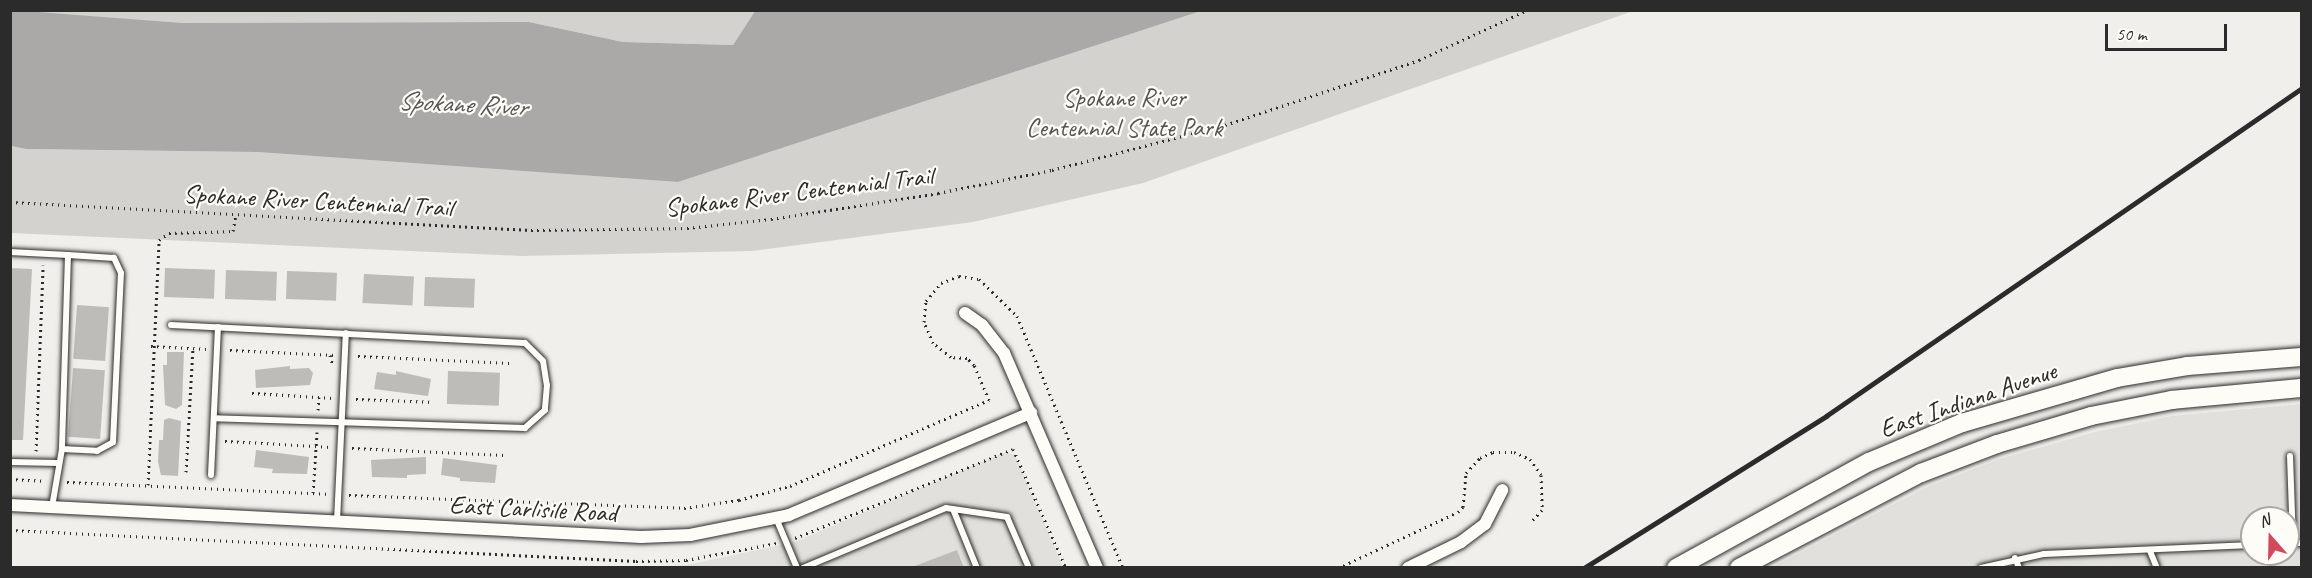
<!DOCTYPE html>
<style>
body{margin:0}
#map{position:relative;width:2312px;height:578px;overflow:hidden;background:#f0efeb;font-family:Caveat,sans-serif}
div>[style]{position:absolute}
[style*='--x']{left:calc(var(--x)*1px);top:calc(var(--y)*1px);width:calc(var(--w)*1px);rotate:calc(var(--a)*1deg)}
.built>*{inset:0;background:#e1e0dc}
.green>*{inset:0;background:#d3d2cf}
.water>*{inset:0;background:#aaa9a7}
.building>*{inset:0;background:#bdbcb8;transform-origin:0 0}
.path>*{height:3px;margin-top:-1.5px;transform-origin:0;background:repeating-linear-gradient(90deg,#2b2b2b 0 1.5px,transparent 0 6px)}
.roads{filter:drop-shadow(0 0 2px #2b2b2b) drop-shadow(0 0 2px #2b2b2b)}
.service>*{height:6px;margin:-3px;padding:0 3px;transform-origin:3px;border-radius:3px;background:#fdfcf7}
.minor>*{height:12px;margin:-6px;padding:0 6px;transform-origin:6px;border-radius:6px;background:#fdfcf7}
.secondary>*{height:18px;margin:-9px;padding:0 9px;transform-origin:9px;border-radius:9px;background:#fdfcf7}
.rail>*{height:4.5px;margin:-2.25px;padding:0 2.25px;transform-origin:2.25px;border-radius:2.25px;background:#2b2b2b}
span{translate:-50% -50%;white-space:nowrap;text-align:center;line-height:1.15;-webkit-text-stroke:4.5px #fdfcf7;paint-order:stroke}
.park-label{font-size:26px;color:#555554}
.street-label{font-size:26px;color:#2b2b2b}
.water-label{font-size:27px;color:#575756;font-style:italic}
.frame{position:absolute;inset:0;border:12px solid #2b2b2b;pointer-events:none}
.north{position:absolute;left:2240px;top:506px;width:60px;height:60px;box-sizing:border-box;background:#fdfcf7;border:2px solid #a9a8a5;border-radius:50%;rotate:340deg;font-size:16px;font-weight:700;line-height:24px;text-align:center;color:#2b2b2b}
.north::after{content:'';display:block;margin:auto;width:21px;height:27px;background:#d1495b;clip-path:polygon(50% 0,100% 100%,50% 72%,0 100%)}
.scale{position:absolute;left:2105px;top:24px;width:122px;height:27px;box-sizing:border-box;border:3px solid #2b2b2b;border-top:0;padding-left:8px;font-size:18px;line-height:21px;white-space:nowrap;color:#2b2b2b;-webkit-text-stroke:4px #fdfcf7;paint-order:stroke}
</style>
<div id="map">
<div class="built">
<div style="clip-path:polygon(evenodd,2301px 404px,2301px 567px,1771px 568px,1927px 487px,2000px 459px,2095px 432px,2172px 416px,2301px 404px,2252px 518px,2288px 518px,2288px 554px,2252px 554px,2252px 518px)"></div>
<div style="clip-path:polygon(1005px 452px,1015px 455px,1063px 567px,633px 568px,687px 565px,795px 542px)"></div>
</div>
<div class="green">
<div style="clip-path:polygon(11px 11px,755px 11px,733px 45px,623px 42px,529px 22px,183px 23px)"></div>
<div style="clip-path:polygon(1201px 11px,1633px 11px,1143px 183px,973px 222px,752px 251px,522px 256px,11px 233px,11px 146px,26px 149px,257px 152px,678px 182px)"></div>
</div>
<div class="water">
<div style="clip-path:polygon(11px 10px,183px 23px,529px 22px,623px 42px,733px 45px,755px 11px,1201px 11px,678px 182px,257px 152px,26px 149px,11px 146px)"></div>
</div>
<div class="building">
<div style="clip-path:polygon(10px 268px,32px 269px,23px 440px,10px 440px)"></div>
<div style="left:165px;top:268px;width:50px;height:29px;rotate:2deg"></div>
<div style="left:226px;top:270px;width:51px;height:29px;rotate:2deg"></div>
<div style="left:287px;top:271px;width:50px;height:28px;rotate:2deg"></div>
<div style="left:364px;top:274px;width:50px;height:29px;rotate:3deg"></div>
<div style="left:425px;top:277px;width:50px;height:29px;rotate:2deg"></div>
<div style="left:77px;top:305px;width:32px;height:54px;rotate:4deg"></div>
<div style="clip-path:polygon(167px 352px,184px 352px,182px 405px,176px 409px,165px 405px,163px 365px,167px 365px)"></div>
<div style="clip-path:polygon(290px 366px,290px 369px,309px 368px,313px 373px,310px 385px,256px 388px,255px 370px)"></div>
<div style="left:73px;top:368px;width:32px;height:69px;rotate:4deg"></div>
<div style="clip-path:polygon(396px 371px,431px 379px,428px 396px,374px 389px,377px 372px,396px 375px)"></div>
<div style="left:448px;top:371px;width:52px;height:33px;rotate:2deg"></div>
<div style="clip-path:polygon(169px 418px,181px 421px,178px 476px,161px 475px,158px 462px,159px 440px,163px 440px,164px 420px)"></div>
<div style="clip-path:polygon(256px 450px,309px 457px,307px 474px,272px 473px,273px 469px,254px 467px)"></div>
<div style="clip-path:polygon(426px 457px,426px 474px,407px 475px,407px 478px,372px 477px,371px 460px)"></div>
<div style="clip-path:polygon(443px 458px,497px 465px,495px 483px,460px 481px,460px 478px,441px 475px)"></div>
<div style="clip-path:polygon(957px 550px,964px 568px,912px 568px,912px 567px)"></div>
</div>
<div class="path">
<div style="--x:10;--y:202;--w:522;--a:3.08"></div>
<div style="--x:531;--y:230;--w:156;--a:-0.7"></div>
<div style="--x:687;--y:228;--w:84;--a:-6.1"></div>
<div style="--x:771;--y:219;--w:169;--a:-8.8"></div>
<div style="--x:938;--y:193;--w:116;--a:-11.4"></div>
<div style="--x:1052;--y:170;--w:179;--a:-14.6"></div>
<div style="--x:1225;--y:125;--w:205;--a:-18.5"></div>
<div style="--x:1419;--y:60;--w:119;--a:-24.8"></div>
<div style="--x:151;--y:346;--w:55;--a:3.1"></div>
<div style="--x:230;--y:350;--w:105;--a:2.7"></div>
<div style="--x:330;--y:355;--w:11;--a:75"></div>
<div style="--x:358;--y:356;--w:152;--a:2.6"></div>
<div style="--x:252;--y:393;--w:81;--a:3.5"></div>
<div style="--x:356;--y:399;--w:78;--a:2.2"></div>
<div style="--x:318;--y:410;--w:13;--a:-86"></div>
<div style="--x:225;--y:441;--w:106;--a:3.2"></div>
<div style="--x:352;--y:448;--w:152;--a:2.6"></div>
<div style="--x:36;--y:451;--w:186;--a:-87.8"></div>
<div style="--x:186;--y:472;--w:124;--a:-86.8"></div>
<div style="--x:10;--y:479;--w:36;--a:3"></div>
<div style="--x:67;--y:482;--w:260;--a:2.6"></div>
<div style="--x:148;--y:485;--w:245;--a:-87.4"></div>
<div style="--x:159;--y:240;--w:12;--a:-35"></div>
<div style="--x:169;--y:233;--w:64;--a:-1.8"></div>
<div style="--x:233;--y:231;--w:17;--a:-80"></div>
<div style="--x:313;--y:493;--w:61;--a:-86.2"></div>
<div style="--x:349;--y:495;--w:335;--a:2.2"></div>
<div style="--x:684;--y:508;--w:56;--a:-8.3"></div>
<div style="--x:739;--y:500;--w:53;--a:-15.4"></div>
<div style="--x:790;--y:486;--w:217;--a:-23.4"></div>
<div style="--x:989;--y:400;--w:38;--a:-113"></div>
<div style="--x:974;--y:365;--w:10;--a:-135"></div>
<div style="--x:967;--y:358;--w:16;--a:-176"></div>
<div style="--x:951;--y:357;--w:23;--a:-142"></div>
<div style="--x:933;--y:343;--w:23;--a:-113"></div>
<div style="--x:924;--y:322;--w:21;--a:-85"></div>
<div style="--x:926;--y:301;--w:23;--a:-50"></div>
<div style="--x:941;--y:283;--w:19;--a:-21"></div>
<div style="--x:959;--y:276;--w:20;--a:9"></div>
<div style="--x:979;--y:279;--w:53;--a:44.2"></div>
<div style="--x:1017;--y:316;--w:273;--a:67.2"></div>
<div style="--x:10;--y:530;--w:627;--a:2.84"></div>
<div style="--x:636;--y:561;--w:50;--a:-1.1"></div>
<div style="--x:686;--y:560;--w:93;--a:-10.6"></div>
<div style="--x:795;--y:538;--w:235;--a:-22.2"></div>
<div style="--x:1013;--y:449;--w:130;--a:66"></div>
<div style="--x:1338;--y:568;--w:132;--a:-25"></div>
<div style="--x:1458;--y:512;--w:7;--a:-45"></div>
<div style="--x:1463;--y:507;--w:34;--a:-85"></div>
<div style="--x:1466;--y:473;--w:21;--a:-47"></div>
<div style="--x:1480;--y:458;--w:14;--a:-25"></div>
<div style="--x:1493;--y:452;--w:21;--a:0"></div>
<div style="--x:1514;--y:452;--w:17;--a:24"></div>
<div style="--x:1530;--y:459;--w:19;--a:55"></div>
<div style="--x:1541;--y:475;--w:35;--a:88"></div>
<div style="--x:1542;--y:510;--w:16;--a:133"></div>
<div style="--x:2075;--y:568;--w:62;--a:0"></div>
</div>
<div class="roads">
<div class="service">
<div style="--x:10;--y:252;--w:58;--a:3"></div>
<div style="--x:68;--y:255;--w:194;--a:91.8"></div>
<div style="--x:62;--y:449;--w:59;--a:99.8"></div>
<div style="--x:171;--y:325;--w:354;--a:2.9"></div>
<div style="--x:525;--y:343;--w:25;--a:45"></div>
<div style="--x:543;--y:361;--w:24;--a:81"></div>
<div style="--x:547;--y:385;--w:25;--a:95"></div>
<div style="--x:545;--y:410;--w:27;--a:138"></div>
<div style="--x:525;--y:428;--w:311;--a:-178.2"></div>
<div style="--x:62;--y:449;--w:35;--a:3"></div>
<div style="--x:97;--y:451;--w:18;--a:-29"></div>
<div style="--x:113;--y:442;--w:169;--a:-87.3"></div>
<div style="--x:121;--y:273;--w:17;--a:-115"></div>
<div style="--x:114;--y:258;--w:46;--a:-176.3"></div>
<div style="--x:2290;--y:456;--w:87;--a:88"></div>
<div style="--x:10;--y:462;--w:48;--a:1.2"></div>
<div style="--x:211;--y:475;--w:148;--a:-87.3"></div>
<div style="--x:953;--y:509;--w:64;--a:67.9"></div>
<div style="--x:776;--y:518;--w:54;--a:67.2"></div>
<div style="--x:337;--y:521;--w:188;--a:-87.3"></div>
<div style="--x:2288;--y:543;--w:14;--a:0"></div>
<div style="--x:2150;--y:551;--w:18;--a:68"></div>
<div style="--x:2015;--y:558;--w:11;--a:68"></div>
<div style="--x:803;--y:568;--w:155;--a:-22.8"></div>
<div style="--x:946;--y:508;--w:62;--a:8.4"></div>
<div style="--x:1007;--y:517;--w:56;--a:66.7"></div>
<div style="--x:1981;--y:568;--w:65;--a:-12.5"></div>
<div style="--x:2044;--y:554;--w:208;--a:-2.5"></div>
</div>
<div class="minor">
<div style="--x:965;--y:313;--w:21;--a:35"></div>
<div style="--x:982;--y:325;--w:36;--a:52"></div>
<div style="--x:1004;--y:353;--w:234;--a:66.6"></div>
<div style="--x:10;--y:505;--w:632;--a:2.9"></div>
<div style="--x:641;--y:537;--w:49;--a:-2.3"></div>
<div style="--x:690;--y:535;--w:101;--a:-11.4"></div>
<div style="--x:789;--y:515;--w:263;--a:-22.9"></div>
<div style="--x:1408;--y:568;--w:59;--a:-26.1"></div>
<div style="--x:1461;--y:542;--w:30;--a:-37"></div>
<div style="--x:1485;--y:524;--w:38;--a:-63"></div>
</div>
<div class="secondary">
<div style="--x:1676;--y:568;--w:220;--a:-28.8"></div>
<div style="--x:1869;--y:462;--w:101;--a:-22.8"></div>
<div style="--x:1962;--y:423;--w:161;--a:-16.2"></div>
<div style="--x:2117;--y:378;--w:71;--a:-9.7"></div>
<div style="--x:2187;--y:366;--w:115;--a:-4.5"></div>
<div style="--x:1739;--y:568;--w:205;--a:-27.6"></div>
<div style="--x:1921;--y:473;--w:81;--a:-20.9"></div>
<div style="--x:1997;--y:444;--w:98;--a:-16.6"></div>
<div style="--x:2091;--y:416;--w:83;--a:-11.2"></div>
<div style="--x:2172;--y:400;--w:131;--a:-5.3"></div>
</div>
</div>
<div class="rail">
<div style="--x:1584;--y:568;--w:286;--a:-32.1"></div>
<div style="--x:1826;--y:416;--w:578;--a:-34.57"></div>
</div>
<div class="park-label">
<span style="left:1124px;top:113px">Spokane River<br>Centennial State Park</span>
</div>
<div class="street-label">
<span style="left:799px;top:192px;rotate:-7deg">Spokane River Centennial Trail</span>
<span style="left:318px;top:201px;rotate:3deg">Spokane River Centennial Trail</span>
<span style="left:1968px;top:400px;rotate:-19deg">East Indiana Avenue</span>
<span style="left:533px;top:509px;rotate:3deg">East Carlisile Road</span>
</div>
<div class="water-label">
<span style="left:462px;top:104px;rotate:3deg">Spokane River</span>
</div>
<div class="frame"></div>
<div class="north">N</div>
<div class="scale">50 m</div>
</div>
